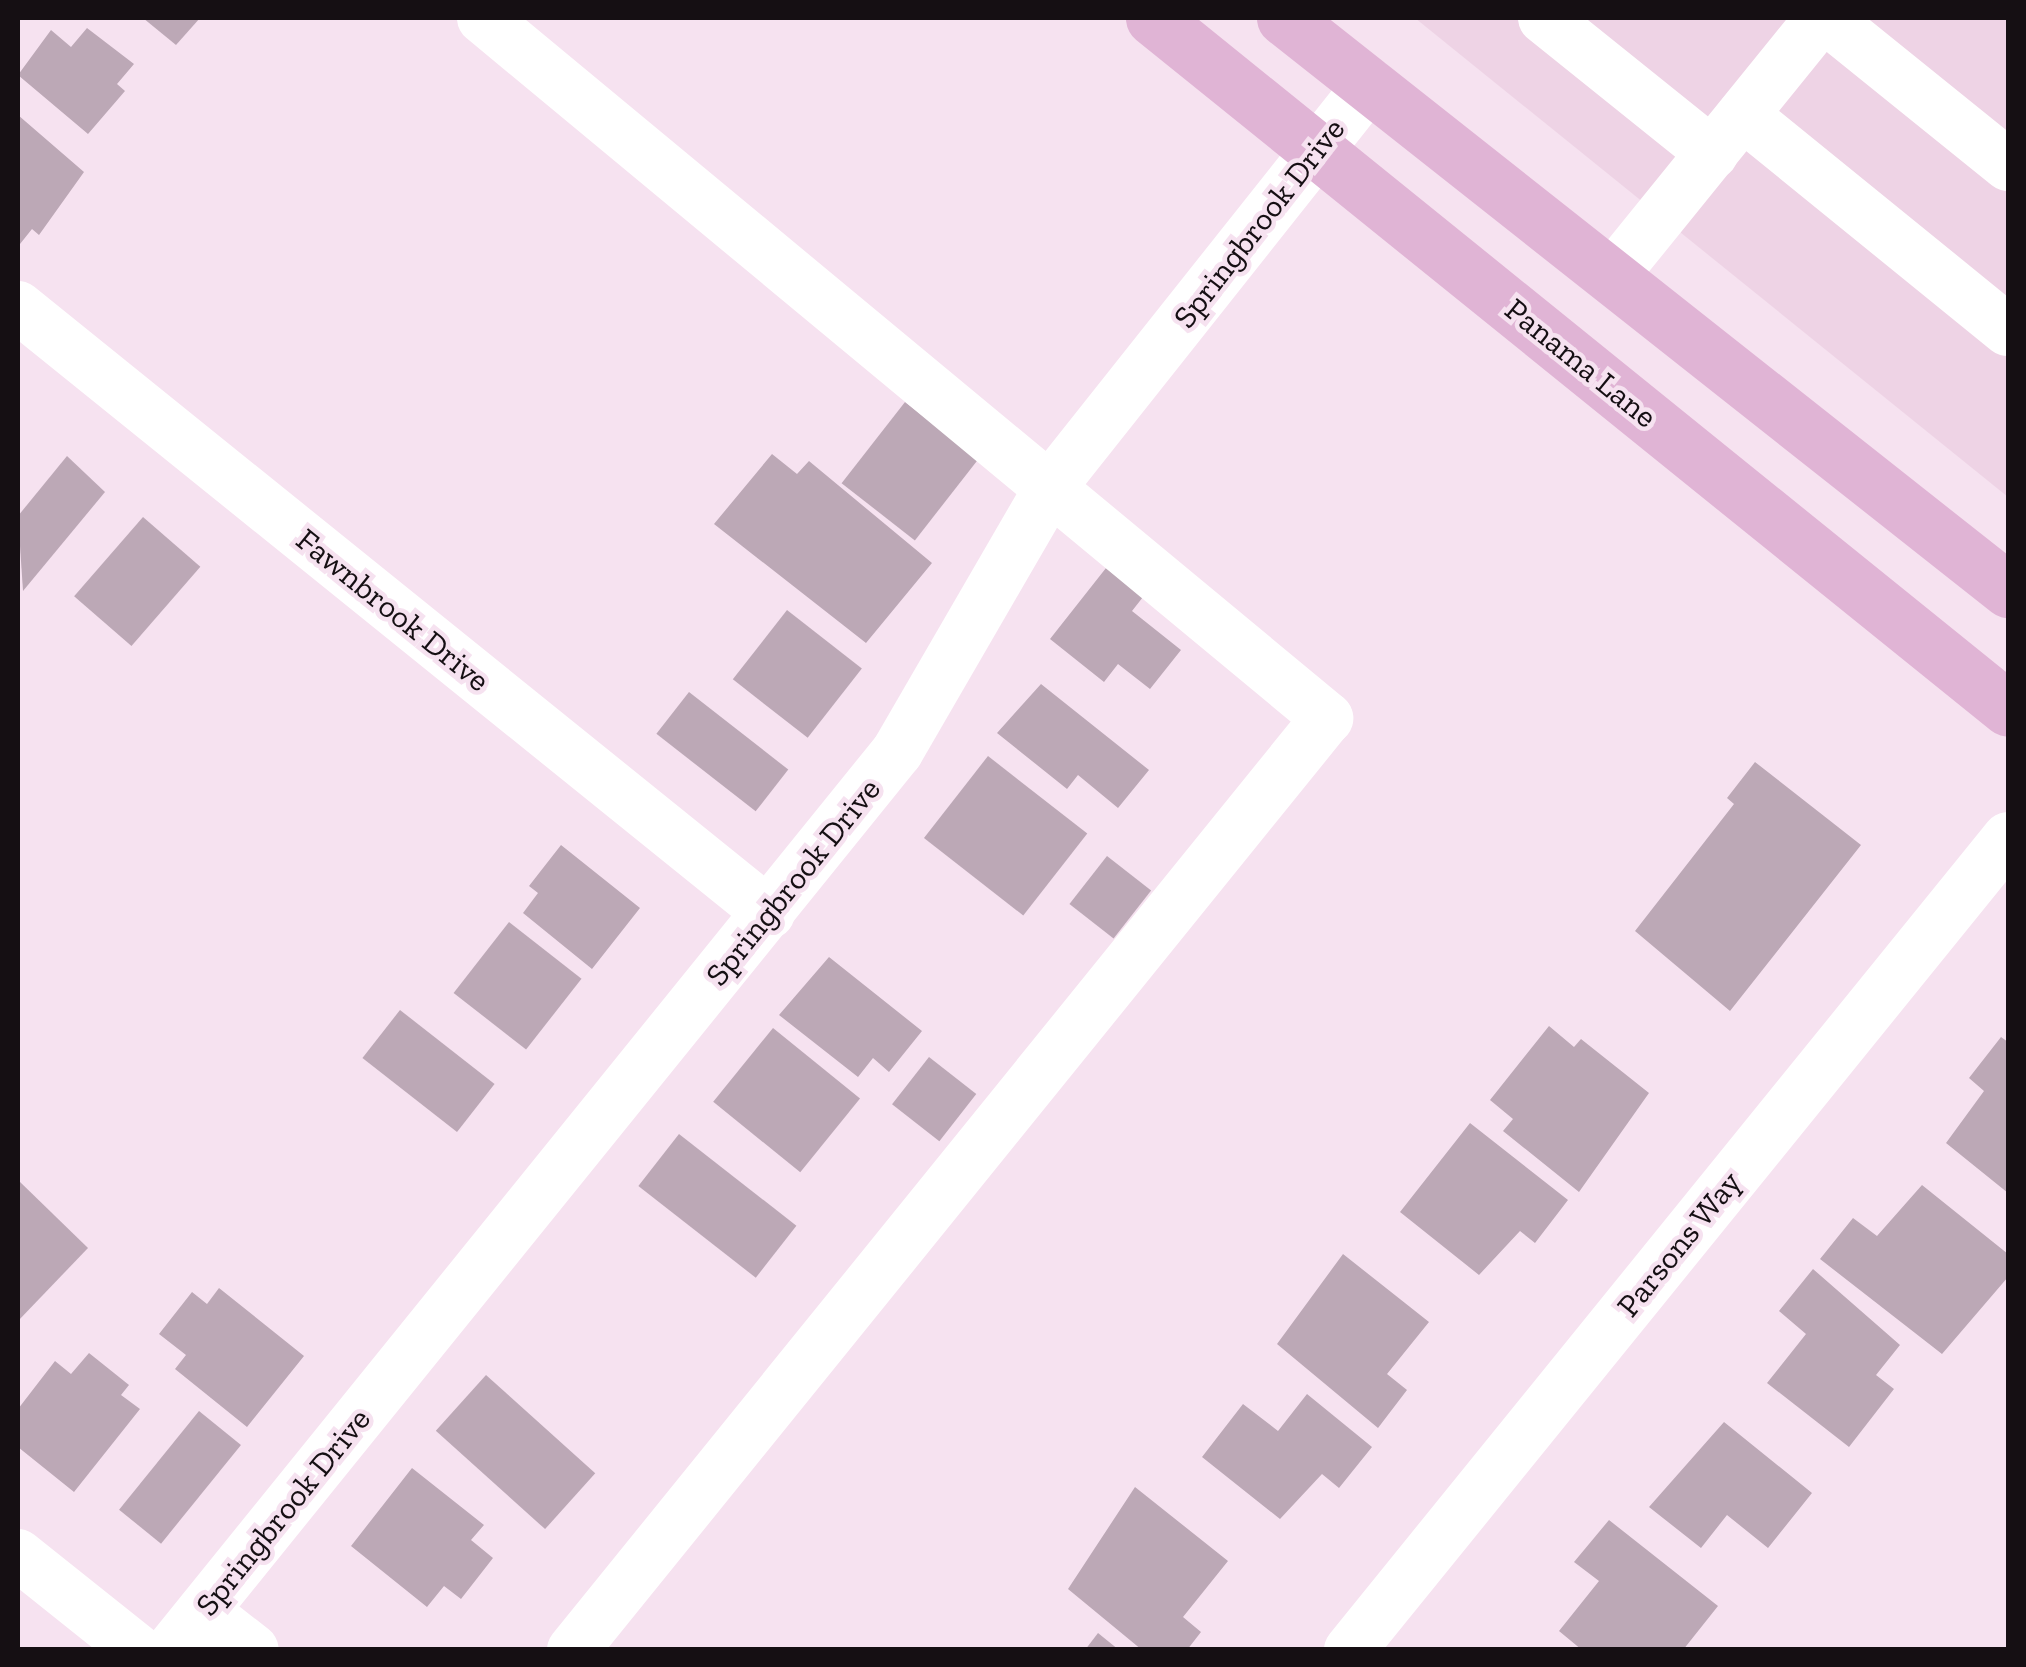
<!DOCTYPE html>
<style>
body{margin:0}
#map{position:relative;width:2026px;height:1667px;overflow:hidden;background:#f6e2f0;font-family:"Zilla Slab",serif}
div>[style]{position:absolute}
[style*='--x']{left:calc(var(--x)*1px);top:calc(var(--y)*1px);width:calc(var(--w)*1px);rotate:calc(var(--a)*1deg)}
.built>*{inset:0;background:#eed3e5}
.building>*{inset:0;background:#bca8b6;transform-origin:0 0}
.minor>*{height:52px;margin:-26px;padding:0 26px;transform-origin:26px;border-radius:26px;background:#fff}
.major>*{height:55px;margin:-27.5px;padding:0 27.5px;transform-origin:27.5px;border-radius:27.5px;background:#e0b4d5}
span{translate:-50% -50%;white-space:nowrap;text-align:center;line-height:1.15;-webkit-text-stroke:9px #f6e2f0;paint-order:stroke}
.street-label{font-size:32px;color:#150f13}
.frame{position:absolute;inset:0;border:20px solid #150f13;pointer-events:none}
</style>
<div id="map">
<div class="built">
<div style="clip-path:polygon(1415px 18px,2008px 18px,2008px 497px)"></div>
</div>
<div class="building">
<div style="clip-path:polygon(143px 18px,200px 18px,176px 45px)"></div>
<div style="clip-path:polygon(87px 28px,134px 64px,117px 84px,125px 91px,88px 134px,18px 75px,51px 30px,71px 47px)"></div>
<div style="clip-path:polygon(18px 115px,84px 172px,39px 235px,32px 229px,20px 244px)"></div>
<div style="left:905px;top:402px;width:93px;height:103px;rotate:38deg"></div>
<div style="clip-path:polygon(772px 454px,797px 474px,809px 461px,932px 563px,866px 643px,714px 524px)"></div>
<div style="clip-path:polygon(67px 456px,105px 492px,23px 591px,18px 516px)"></div>
<div style="left:143px;top:517px;width:76px;height:105px;rotate:41deg"></div>
<div style="clip-path:polygon(1106px 568px,1143px 597px,1132px 611px,1181px 650px,1150px 689px,1118px 664px,1104px 682px,1050px 639px)"></div>
<div style="left:787px;top:610px;width:95px;height:88px;rotate:38deg"></div>
<div style="clip-path:polygon(1041px 684px,1149px 770px,1118px 808px,1078px 775px,1067px 789px,997px 733px)"></div>
<div style="left:689px;top:692px;width:126px;height:53px;rotate:38deg"></div>
<div style="left:988px;top:756px;width:126px;height:104px;rotate:38deg"></div>
<div style="clip-path:polygon(1755px 762px,1861px 845px,1730px 1011px,1635px 931px,1734px 804px,1727px 798px)"></div>
<div style="clip-path:polygon(561px 845px,640px 908px,592px 969px,523px 913px,538px 893px,529px 886px)"></div>
<div style="left:1107px;top:856px;width:56px;height:61px;rotate:38deg"></div>
<div style="left:509px;top:922px;width:92px;height:90px;rotate:38deg"></div>
<div style="clip-path:polygon(829px 957px,922px 1031px,889px 1072px,873px 1058px,858px 1077px,779px 1015px)"></div>
<div style="left:400px;top:1010px;width:120px;height:61px;rotate:38deg"></div>
<div style="clip-path:polygon(1549px 1026px,1574px 1047px,1581px 1039px,1649px 1093px,1579px 1192px,1503px 1131px,1513px 1119px,1490px 1100px)"></div>
<div style="left:773px;top:1028px;width:112px;height:95px;rotate:39deg"></div>
<div style="clip-path:polygon(2001px 1037px,2008px 1042px,2008px 1193px,1946px 1143px,1984px 1091px,1969px 1078px)"></div>
<div style="left:929px;top:1057px;width:60px;height:60px;rotate:38deg"></div>
<div style="clip-path:polygon(1470px 1123px,1568px 1200px,1535px 1243px,1520px 1231px,1479px 1275px,1400px 1212px)"></div>
<div style="left:679px;top:1134px;width:149px;height:66px;rotate:38deg"></div>
<div style="clip-path:polygon(18px 1180px,88px 1248px,18px 1321px)"></div>
<div style="clip-path:polygon(1922px 1185px,2008px 1254px,2008px 1277px,1942px 1354px,1820px 1259px,1853px 1218px,1877px 1236px)"></div>
<div style="clip-path:polygon(1343px 1254px,1429px 1322px,1387px 1374px,1407px 1390px,1378px 1428px,1277px 1344px)"></div>
<div style="clip-path:polygon(1813px 1269px,1900px 1345px,1876px 1375px,1894px 1389px,1849px 1447px,1767px 1383px,1806px 1334px,1779px 1311px)"></div>
<div style="clip-path:polygon(219px 1288px,304px 1356px,247px 1427px,175px 1369px,186px 1355px,159px 1334px,192px 1292px,207px 1304px)"></div>
<div style="clip-path:polygon(89px 1353px,129px 1385px,121px 1395px,140px 1409px,74px 1492px,18px 1447px,18px 1409px,55px 1361px,71px 1374px)"></div>
<div style="left:486px;top:1375px;width:147px;height:75px;rotate:42deg"></div>
<div style="clip-path:polygon(1307px 1394px,1372px 1447px,1339px 1488px,1322px 1474px,1280px 1519px,1202px 1457px,1243px 1404px,1278px 1431px)"></div>
<div style="left:199px;top:1411px;width:54px;height:127px;rotate:39deg"></div>
<div style="clip-path:polygon(1724px 1422px,1812px 1493px,1768px 1548px,1727px 1515px,1701px 1548px,1649px 1507px)"></div>
<div style="clip-path:polygon(412px 1468px,484px 1525px,471px 1540px,493px 1558px,461px 1599px,444px 1586px,427px 1607px,351px 1546px)"></div>
<div style="clip-path:polygon(1135px 1487px,1228px 1561px,1183px 1617px,1201px 1632px,1187px 1650px,1142px 1650px,1068px 1589px)"></div>
<div style="clip-path:polygon(1609px 1520px,1718px 1606px,1683px 1650px,1582px 1650px,1559px 1631px,1599px 1581px,1574px 1562px)"></div>
<div style="clip-path:polygon(1098px 1633px,1119px 1650px,1085px 1650px)"></div>
</div>
<div class="minor">
<div style="--x:483;--y:18;--w:1097;--a:39.67"></div>
<div style="--x:1327;--y:718;--w:1199;--a:128.97"></div>
<div style="--x:1544;--y:18;--w:216;--a:38.8"></div>
<div style="--x:1826;--y:18;--w:234;--a:38.9"></div>
<div style="--x:1743;--y:115;--w:341;--a:39.1"></div>
<div style="--x:1612;--y:276;--w:332;--a:-51"></div>
<div style="--x:18;--y:307;--w:965;--a:38.9"></div>
<div style="--x:18;--y:1555;--w:152;--a:38.6"></div>
<div style="--x:203;--y:1611;--w:63;--a:38"></div>
<div style="--x:171;--y:1650;--w:1155;--a:-51.05"></div>
<div style="--x:897;--y:752;--w:307;--a:-59.9"></div>
<div style="--x:1051;--y:486;--w:513;--a:-51.57"></div>
<div style="--x:1350;--y:1650;--w:1045;--a:-50.98"></div>
</div>
<div class="major">
<div style="--x:1153;--y:18;--w:1099;--a:38.94"></div>
<div style="--x:1284;--y:18;--w:923;--a:38.31"></div>
</div>
<div class="street-label">
<span style="left:1259px;top:223px;rotate:-52deg">Springbrook Drive</span>
<span style="left:1581px;top:363px;rotate:39deg">Panama Lane</span>
<span style="left:393px;top:610px;rotate:39deg">Fawnbrook Drive</span>
<span style="left:793px;top:882px;rotate:-51deg">Springbrook Drive</span>
<span style="left:1679px;top:1244px;rotate:-51deg">Parsons Way</span>
<span style="left:283px;top:1512px;rotate:-51deg">Springbrook Drive</span>
</div>
<div class="frame"></div>
</div>
